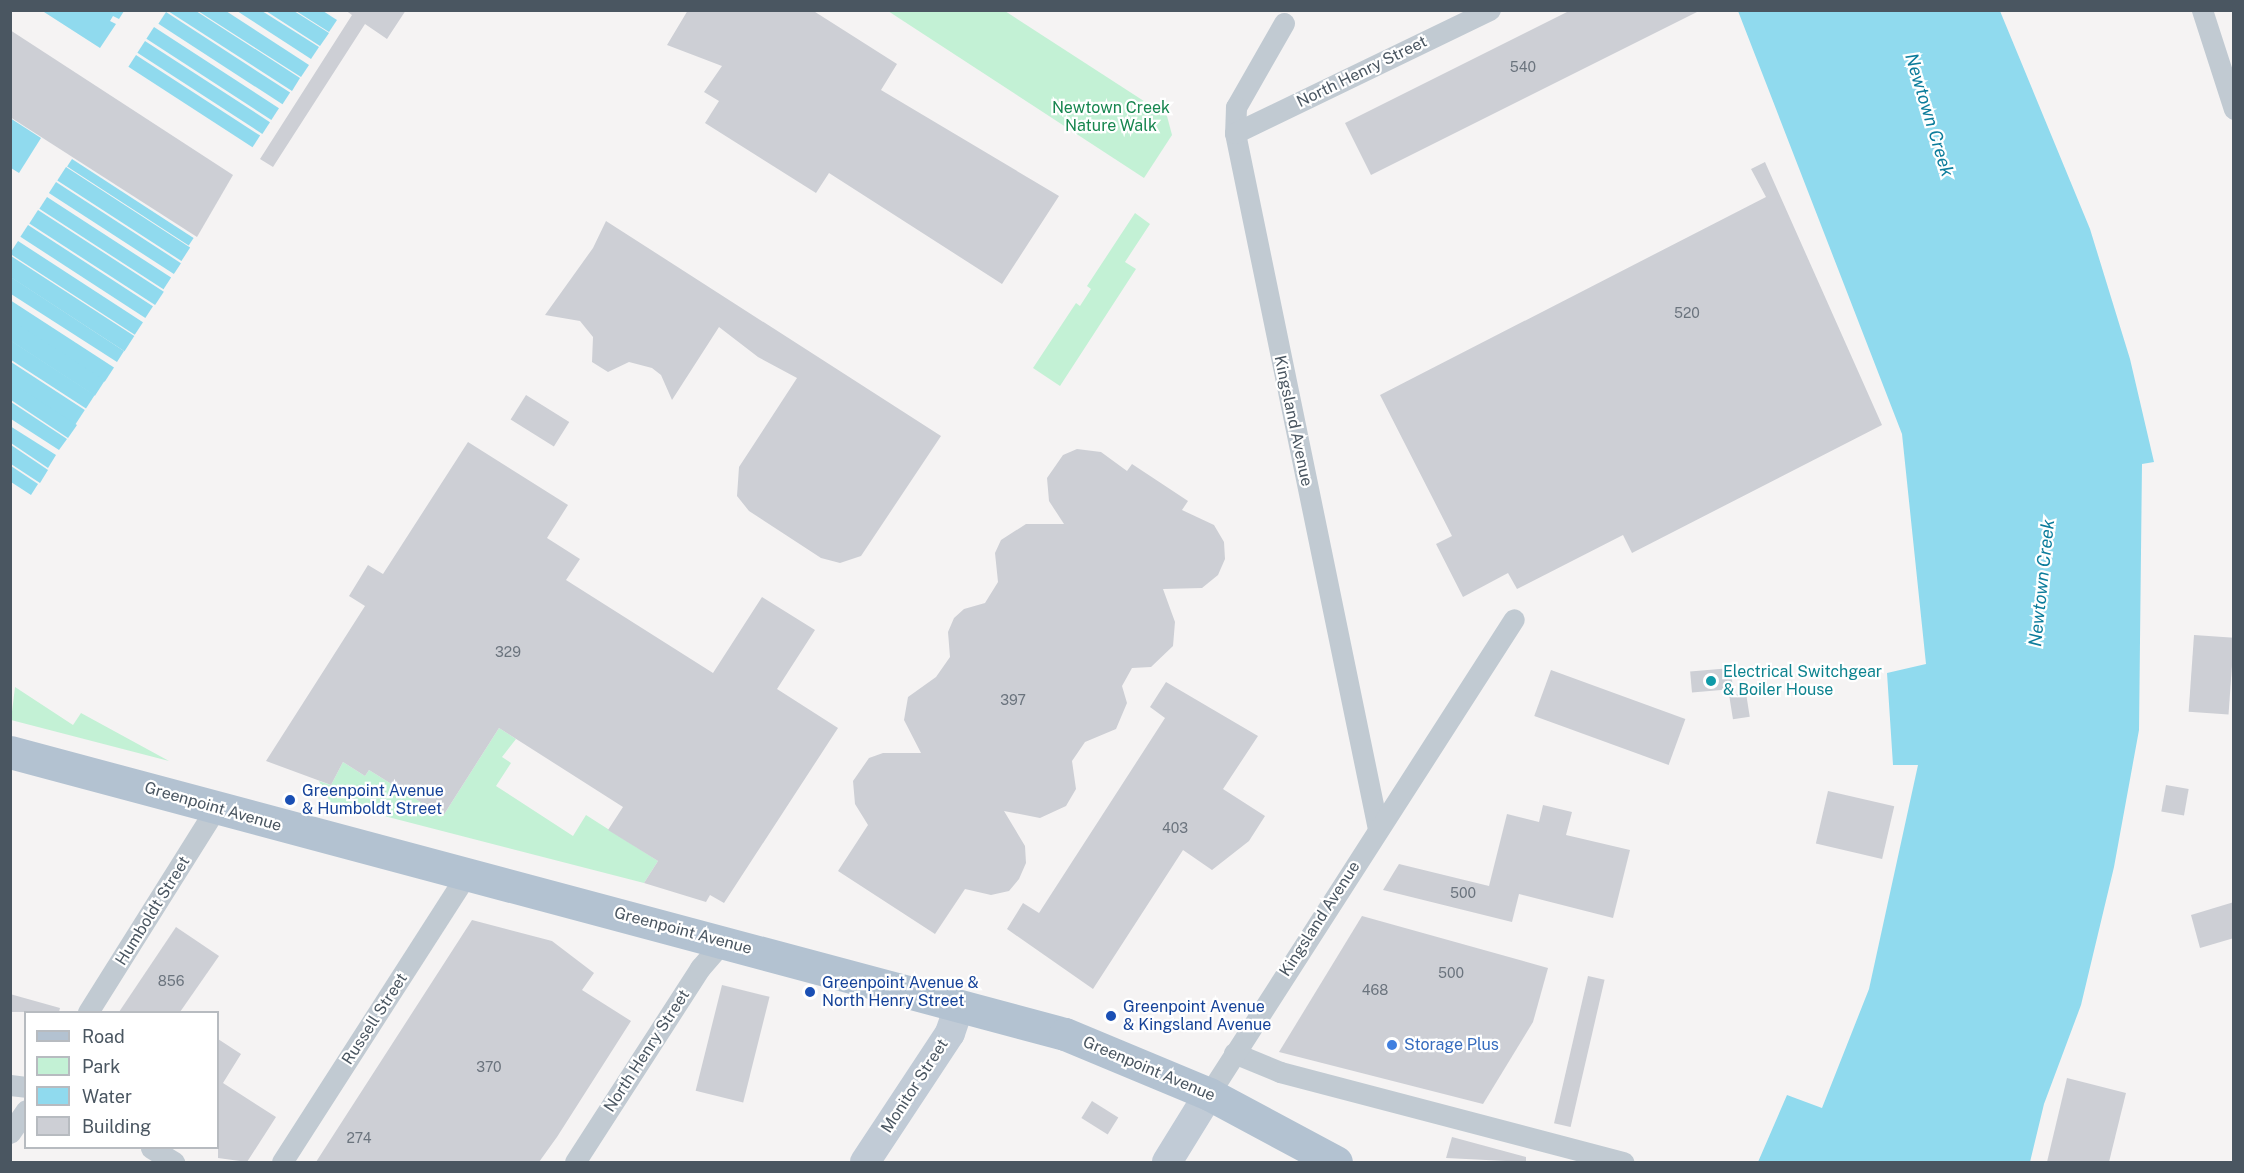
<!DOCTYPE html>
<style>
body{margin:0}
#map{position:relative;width:2244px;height:1173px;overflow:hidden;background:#f5f3f3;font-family:"Public Sans",sans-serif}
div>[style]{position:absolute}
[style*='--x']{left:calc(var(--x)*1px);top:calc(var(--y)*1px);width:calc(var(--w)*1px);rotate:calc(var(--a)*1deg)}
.green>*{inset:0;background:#c3f1d5}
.water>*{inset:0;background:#90daee;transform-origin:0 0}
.building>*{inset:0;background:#cdcfd5;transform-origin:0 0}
.street>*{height:21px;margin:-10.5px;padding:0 10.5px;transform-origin:10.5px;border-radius:10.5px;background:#c1cad2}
.secondary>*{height:30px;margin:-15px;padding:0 15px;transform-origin:15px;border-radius:15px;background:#c1cbd6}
.primary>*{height:33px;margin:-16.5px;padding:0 16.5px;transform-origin:16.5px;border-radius:16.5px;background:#b3c2d1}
.dots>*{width:16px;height:16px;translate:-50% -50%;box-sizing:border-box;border:3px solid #fff;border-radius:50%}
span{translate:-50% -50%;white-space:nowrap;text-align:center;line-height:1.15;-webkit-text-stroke:4.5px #fff;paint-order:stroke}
.number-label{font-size:14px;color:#6b747e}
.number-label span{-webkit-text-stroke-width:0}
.street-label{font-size:16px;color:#4a5661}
.park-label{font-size:16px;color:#17864f}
.culture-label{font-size:16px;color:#0d838f}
.left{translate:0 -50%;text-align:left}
.transit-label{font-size:16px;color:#164399}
.shop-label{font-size:16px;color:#366cbe}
.water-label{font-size:18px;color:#0c7c9b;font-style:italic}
.frame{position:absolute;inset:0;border:12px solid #4a5661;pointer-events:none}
.legend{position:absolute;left:24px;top:1011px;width:195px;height:138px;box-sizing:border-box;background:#fff;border:2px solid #b7bbc0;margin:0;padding:8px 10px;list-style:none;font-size:18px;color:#4a5661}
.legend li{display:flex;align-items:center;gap:12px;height:30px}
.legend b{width:30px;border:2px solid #b7bbc0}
</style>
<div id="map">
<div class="green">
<div style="clip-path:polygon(888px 11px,1005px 11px,1167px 116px,1172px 135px,1144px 178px)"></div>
<div style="clip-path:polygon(1135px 213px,1150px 224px,1125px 262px,1136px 269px,1060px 386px,1033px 368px,1076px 303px,1080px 306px,1091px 289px,1087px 286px)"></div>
<div style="clip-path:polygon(15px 687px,73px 725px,81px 713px,169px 761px,11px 720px)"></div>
<div style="clip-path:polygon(499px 728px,516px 739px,502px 757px,511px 763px,496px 786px,573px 836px,586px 815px,658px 861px,644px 883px,330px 802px,319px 781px,331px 785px,343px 762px,365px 776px,369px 770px,443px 816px)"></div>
</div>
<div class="water">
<div style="clip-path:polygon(124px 11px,119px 19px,113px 16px,110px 21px,116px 24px,100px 48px,44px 12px)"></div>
<div style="clip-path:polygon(168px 11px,196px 11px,300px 78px,292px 91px)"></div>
<div style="clip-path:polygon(198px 11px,226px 11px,309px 65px,301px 77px)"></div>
<div style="clip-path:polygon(237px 11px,262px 11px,319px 47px,311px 59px)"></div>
<div style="clip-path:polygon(266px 11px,294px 11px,329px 33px,320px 46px)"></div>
<div style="clip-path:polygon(296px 11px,323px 11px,337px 20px,329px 32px)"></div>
<div style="clip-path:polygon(1738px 11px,2000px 11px,2090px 229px,2130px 359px,2154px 462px,2142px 464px,2139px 730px,2114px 867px,2081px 1005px,2044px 1104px,2030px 1162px,1758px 1162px,1787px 1095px,1822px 1108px,1869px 989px,1918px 765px,1893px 765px,1887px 673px,1926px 664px,1902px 434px)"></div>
<div style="left:166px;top:12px;width:148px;height:14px;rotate:33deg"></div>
<div style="left:154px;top:27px;width:149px;height:14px;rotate:33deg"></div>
<div style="left:145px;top:41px;width:149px;height:14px;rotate:33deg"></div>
<div style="left:136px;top:55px;width:148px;height:14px;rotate:33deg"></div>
<div style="clip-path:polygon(10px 118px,41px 138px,19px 173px,11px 168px)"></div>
<div style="left:72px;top:159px;width:145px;height:9px;rotate:33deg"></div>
<div style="left:66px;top:167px;width:148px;height:16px;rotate:33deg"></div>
<div style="left:56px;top:182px;width:149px;height:13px;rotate:33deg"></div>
<div style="left:47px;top:197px;width:148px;height:14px;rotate:33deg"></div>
<div style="left:38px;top:210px;width:150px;height:16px;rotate:33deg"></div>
<div style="left:28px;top:225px;width:149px;height:14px;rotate:33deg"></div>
<div style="left:18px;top:241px;width:149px;height:15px;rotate:33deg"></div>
<div style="left:11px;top:256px;width:147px;height:18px;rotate:33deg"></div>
<div style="clip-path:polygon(11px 277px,124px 351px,117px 362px,11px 294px)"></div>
<div style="left:10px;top:300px;width:124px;height:17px;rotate:33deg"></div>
<div style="left:10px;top:319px;width:113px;height:18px;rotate:33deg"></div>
<div style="left:10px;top:340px;width:101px;height:16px;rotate:33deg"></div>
<div style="left:11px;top:362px;width:88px;height:18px;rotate:33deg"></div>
<div style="clip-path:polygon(10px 382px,77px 425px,68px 438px,11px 400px)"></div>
<div style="clip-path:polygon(11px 402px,67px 439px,59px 450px,11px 419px)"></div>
<div style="clip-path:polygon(10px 426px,56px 455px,48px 468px,11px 443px)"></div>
<div style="clip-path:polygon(11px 445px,48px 470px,40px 483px,11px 464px)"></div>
<div style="clip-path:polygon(11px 466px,38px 484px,31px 495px,11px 482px)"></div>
</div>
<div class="building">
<div style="clip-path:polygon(345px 10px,406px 10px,387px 39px,365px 24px,273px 167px,260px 159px,352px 15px)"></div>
<div style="clip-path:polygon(688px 10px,812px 10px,897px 64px,881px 90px,1059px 196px,1002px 284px,829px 173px,816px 193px,705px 123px,719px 101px,704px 92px,722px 66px,667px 45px)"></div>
<div style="clip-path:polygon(1571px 10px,1701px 10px,1371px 175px,1345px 123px)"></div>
<div style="clip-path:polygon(10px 30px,233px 175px,197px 237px,10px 117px)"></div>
<div style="clip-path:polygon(1765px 162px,1882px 425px,1632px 553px,1623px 535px,1517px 589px,1508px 573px,1463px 597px,1436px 544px,1452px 536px,1380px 395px,1766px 197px,1751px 169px)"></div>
<div style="clip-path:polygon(606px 221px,941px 436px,861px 556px,840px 563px,821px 558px,749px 511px,737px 496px,739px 467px,797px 378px,758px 357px,719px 327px,672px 400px,661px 375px,652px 368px,629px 362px,608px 372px,592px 362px,593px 337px,580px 321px,545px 315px,593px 248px)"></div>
<div style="left:526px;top:395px;width:51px;height:29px;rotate:32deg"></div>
<div style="clip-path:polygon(468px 442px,568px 505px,547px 538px,580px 559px,566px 580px,713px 673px,762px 597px,815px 630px,777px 689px,838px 728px,724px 903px,710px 895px,706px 902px,644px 883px,658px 861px,608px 830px,623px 807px,499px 728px,443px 816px,369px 770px,365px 776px,343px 762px,331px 785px,266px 761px,365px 606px,349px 596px,368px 565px,383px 574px)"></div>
<div style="clip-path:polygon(1077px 449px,1101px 452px,1127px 471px,1132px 464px,1188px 501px,1182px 510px,1214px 525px,1224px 542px,1225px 559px,1218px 575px,1202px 588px,1163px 589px,1175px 622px,1173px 646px,1151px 667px,1132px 668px,1122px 686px,1127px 703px,1116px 729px,1085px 742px,1072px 761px,1076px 789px,1066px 806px,1040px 818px,1004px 811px,1025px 846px,1026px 863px,1019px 879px,1009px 891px,991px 895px,965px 889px,935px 934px,838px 871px,868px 825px,855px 804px,853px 781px,869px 758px,883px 753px,921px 753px,904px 720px,908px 697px,936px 677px,950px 657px,948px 632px,954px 618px,964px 609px,985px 603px,998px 582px,995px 553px,1001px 540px,1026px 524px,1064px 524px,1049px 501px,1047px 478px,1063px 455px)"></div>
<div style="left:2194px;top:635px;width:40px;height:77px;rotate:4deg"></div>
<div style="left:1731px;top:668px;width:21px;height:41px;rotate:85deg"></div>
<div style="left:1551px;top:670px;width:143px;height:49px;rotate:20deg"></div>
<div style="clip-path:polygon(1166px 682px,1258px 736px,1223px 789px,1265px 816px,1249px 841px,1212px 870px,1183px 850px,1093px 989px,1007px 929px,1023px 903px,1039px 913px,1165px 718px,1150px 707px)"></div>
<div style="left:1746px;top:693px;width:24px;height:17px;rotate:81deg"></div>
<div style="left:2166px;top:785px;width:23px;height:27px;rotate:10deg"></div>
<div style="left:1828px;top:791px;width:68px;height:54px;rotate:13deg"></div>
<div style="clip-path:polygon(1543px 805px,1572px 812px,1566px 835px,1630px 850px,1613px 918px,1519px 894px,1512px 922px,1383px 890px,1399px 864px,1489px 886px,1507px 814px,1539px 822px)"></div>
<div style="clip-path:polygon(2234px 902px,2234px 938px,2200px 948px,2191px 915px)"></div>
<div style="clip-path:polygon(1362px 916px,1548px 968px,1533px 1022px,1483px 1104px,1279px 1052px)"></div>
<div style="clip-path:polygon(472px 920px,552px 941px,594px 973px,582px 990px,631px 1021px,557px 1137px,539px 1162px,316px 1162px)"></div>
<div style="clip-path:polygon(176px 927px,219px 956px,180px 1012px,119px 1012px)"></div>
<div style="left:1588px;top:976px;width:17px;height:151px;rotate:13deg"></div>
<div style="left:722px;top:985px;width:49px;height:109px;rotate:14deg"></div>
<div style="clip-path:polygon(10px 994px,60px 1008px,59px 1012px,10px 1012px)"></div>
<div style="clip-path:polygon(218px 1039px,241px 1054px,223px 1083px,276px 1117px,247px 1162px,218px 1158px)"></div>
<div style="clip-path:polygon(2067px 1078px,2126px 1093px,2109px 1162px,2047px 1162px)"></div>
<div style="left:1092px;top:1101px;width:31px;height:20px;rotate:32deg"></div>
<div style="clip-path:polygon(1452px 1137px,1526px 1157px,1526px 1162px,1446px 1158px)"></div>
</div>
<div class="street">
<div style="--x:2202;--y:10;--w:104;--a:72.1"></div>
<div style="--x:1284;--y:23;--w:97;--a:119.7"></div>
<div style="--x:1236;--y:107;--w:26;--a:92"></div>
<div style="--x:1235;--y:133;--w:711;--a:78.39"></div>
<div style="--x:1235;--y:133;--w:283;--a:-25.8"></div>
<div style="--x:88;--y:1012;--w:241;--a:-57.9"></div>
<div style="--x:1234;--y:1053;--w:50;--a:22.4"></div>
<div style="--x:1280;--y:1072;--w:355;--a:14.7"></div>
<div style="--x:10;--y:1085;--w:16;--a:7"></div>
<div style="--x:1209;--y:1094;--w:564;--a:-57.3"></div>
<div style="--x:10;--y:1133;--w:28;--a:-55"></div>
<div style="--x:151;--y:1148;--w:27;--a:31"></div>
<div style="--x:282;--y:1162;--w:341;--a:-57.3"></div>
<div style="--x:575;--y:1162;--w:231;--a:-57.2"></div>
<div style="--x:700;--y:968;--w:35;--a:-49"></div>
</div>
<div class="secondary">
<div style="--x:865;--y:1162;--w:154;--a:-56.6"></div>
<div style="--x:950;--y:1033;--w:28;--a:-71"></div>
<div style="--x:1167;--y:1162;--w:80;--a:-58.3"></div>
</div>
<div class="primary">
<div style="--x:10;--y:752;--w:1092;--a:14.97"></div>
<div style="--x:1065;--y:1034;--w:156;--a:22.6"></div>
<div style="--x:1209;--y:1094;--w:144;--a:28.2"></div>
</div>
<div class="dots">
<div style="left:1711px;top:681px;background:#0f9aa8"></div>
<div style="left:290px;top:800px;background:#1a4fb4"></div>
<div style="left:810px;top:992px;background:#1a4fb4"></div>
<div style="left:1111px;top:1016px;background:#1a4fb4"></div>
<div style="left:1392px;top:1045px;background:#3f7fe0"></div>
</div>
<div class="number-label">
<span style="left:1523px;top:67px">540</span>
<span style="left:1687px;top:313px">520</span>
<span style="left:508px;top:652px">329</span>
<span style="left:1013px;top:700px">397</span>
<span style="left:1175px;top:828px">403</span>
<span style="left:1463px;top:893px">500</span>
<span style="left:1451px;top:973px">500</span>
<span style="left:171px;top:981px">856</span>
<span style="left:1375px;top:990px">468</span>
<span style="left:489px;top:1067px">370</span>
<span style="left:359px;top:1138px">274</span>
</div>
<div class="street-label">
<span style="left:1362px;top:72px;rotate:-26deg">North Henry Street</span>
<span style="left:1293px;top:421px;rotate:78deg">Kingsland Avenue</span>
<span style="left:213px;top:807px;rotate:16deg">Greenpoint Avenue</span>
<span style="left:153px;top:911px;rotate:-58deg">Humboldt Street</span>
<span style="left:1320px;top:919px;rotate:-57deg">Kingsland Avenue</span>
<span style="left:683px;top:931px;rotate:15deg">Greenpoint Avenue</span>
<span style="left:375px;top:1019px;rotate:-57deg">Russell Street</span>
<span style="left:647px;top:1051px;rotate:-57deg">North Henry Street</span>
<span style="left:1149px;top:1069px;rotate:23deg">Greenpoint Avenue</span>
<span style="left:915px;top:1086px;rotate:-57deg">Monitor Street</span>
</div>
<div class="park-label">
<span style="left:1111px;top:117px">Newtown Creek<br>Nature Walk</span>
</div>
<div class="culture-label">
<span class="left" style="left:1723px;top:681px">Electrical Switchgear<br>&amp; Boiler House</span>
</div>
<div class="transit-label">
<span class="left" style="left:302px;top:800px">Greenpoint Avenue<br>&amp; Humboldt Street</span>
<span class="left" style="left:822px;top:992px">Greenpoint Avenue &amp;<br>North Henry Street</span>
<span class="left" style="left:1123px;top:1016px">Greenpoint Avenue<br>&amp; Kingsland Avenue</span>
</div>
<div class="shop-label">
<span class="left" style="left:1404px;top:1045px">Storage Plus</span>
</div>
<div class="water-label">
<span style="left:1929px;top:115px;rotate:73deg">Newtown Creek</span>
<span style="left:2042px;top:583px;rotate:-84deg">Newtown Creek</span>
</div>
<div class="frame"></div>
<ul class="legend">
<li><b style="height:8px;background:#b3c2d1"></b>Road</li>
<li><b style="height:16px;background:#c3f1d5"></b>Park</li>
<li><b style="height:16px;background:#90daee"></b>Water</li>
<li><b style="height:16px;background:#cdcfd5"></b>Building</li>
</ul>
</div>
